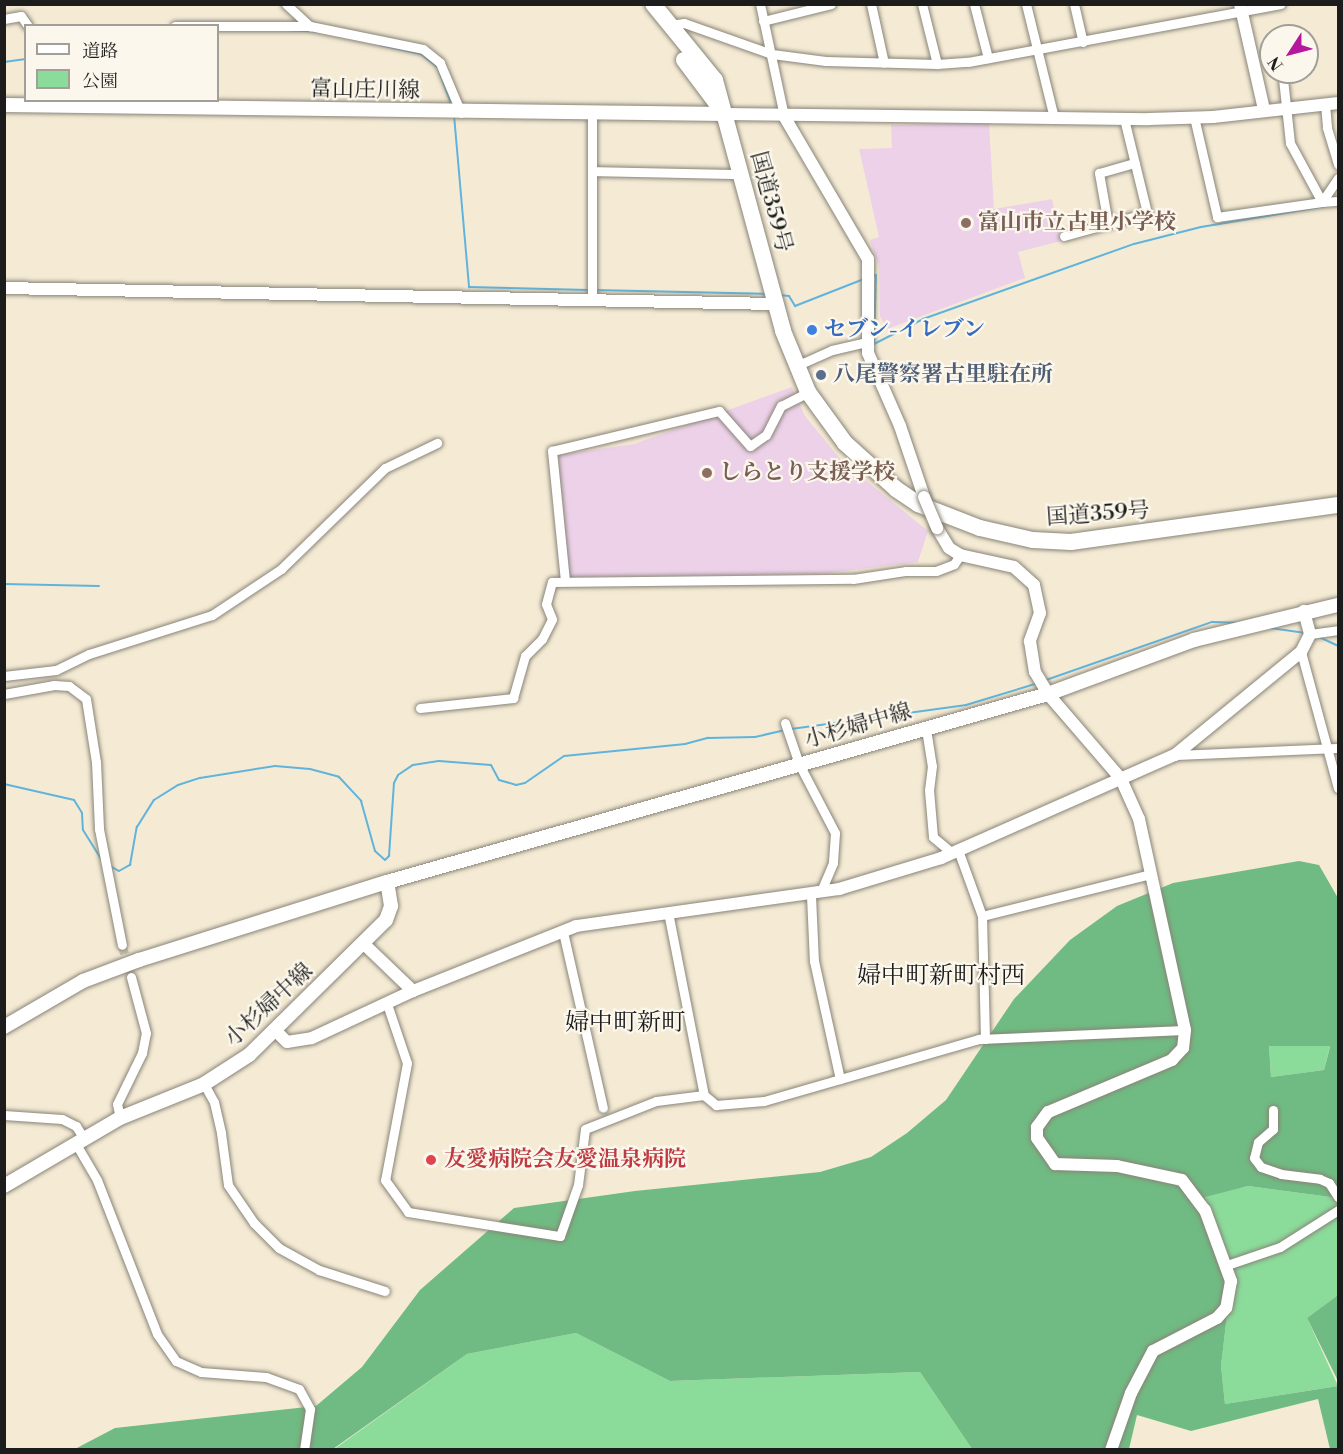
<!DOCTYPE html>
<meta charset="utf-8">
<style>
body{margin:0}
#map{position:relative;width:1343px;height:1454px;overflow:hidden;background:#f5ebd5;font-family:"Libre Bodoni","Noto Serif JP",serif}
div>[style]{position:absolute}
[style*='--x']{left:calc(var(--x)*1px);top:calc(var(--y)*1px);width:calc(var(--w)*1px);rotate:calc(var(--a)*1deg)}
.built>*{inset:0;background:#edd1e9}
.green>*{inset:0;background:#8bdb9b}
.forest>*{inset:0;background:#70bb83}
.stream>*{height:2px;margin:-1px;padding:0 1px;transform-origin:1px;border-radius:1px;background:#60b4dc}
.street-tunnel>*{height:9px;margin-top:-4.5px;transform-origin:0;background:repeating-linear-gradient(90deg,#cac2b0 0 9px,transparent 0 13.5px)}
.roads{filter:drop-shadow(0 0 2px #888478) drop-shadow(0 0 2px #888478)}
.street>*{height:9px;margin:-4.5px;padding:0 4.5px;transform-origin:4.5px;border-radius:4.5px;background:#fff}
.secondary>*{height:12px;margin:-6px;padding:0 6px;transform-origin:6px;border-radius:6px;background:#fff}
.primary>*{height:14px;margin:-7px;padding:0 7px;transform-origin:7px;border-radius:7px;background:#fff}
.highway>*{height:16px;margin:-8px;padding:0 8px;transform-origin:8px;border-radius:8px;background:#fff}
.bridges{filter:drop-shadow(0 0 2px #888478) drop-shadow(0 0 2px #888478)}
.secondary-bridge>*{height:12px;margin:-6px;padding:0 6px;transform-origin:6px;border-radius:6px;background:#fff}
.dots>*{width:16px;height:16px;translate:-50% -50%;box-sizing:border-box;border:3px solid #fbf7ec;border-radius:50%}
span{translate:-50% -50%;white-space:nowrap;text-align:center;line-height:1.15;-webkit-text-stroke:4.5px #fbf7ec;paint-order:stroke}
.street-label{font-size:22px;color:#1c1c1c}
.education-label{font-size:22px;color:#785e54;font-weight:700}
.left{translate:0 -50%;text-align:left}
.shop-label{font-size:22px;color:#366cbe;font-weight:700}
.service-label{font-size:22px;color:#4e5e75;font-weight:700}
.health-label{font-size:22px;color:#be3a42;font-weight:700}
.neighbourhood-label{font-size:24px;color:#1c1c1c}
.frame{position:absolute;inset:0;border:6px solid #1c1c1c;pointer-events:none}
.legend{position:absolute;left:24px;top:24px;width:195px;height:78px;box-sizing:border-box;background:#fbf7ec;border:2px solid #a29f99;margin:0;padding:8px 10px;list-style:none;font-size:18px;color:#1c1c1c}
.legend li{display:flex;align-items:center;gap:12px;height:30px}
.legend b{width:30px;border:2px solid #a29f99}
.north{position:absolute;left:1259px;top:24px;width:60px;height:60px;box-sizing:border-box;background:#fbf7ec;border:2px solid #a29f99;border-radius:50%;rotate:234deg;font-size:16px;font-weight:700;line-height:24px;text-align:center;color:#1c1c1c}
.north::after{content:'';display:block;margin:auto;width:21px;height:27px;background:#b5179e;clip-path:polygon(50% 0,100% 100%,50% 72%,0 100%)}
</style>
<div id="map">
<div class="built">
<div style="clip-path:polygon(989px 123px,994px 209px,1052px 199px,1061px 241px,1018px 252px,1025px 278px,887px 329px,880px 316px,879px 267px,870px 240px,879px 237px,859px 149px,892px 148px,891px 125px)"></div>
<div style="clip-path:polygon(792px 387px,805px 416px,842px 461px,928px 531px,918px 562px,821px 574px,569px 577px,558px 455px,634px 444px)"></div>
</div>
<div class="green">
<div style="clip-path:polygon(1269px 1046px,1330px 1046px,1324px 1070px,1271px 1077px)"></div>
<div style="clip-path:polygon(1248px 1186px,1338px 1198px,1338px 1295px,1307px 1318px,1338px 1386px,1225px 1404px,1221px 1366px,1231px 1281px,1205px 1196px)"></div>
<div style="clip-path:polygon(576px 1333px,670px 1381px,920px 1372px,972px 1449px,333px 1450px,467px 1354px)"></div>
</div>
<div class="forest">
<div style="clip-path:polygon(evenodd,1299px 861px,1319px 865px,1338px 898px,1338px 1198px,1248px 1186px,1205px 1197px,1231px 1281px,1221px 1366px,1225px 1404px,1338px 1386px,1338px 1449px,1330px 1449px,1318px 1399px,1191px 1431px,1137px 1415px,1129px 1449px,972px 1449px,920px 1372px,670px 1381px,576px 1333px,467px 1354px,333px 1449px,73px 1450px,115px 1428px,316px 1406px,362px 1367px,420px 1290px,514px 1208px,635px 1191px,820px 1172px,871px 1157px,907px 1133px,946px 1100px,1014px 999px,1070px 940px,1117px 906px,1173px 883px,1299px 861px,1269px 1046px,1329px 1046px,1330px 1047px,1324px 1070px,1271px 1077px,1269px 1046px)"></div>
<div style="clip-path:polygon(1338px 1295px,1338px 1381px,1307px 1318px)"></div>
</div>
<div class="stream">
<div style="--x:286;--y:30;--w:33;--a:3"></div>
<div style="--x:380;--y:45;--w:42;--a:12.4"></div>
<div style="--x:421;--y:54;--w:22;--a:39"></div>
<div style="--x:438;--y:68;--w:38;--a:70"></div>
<div style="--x:4;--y:62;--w:22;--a:-8"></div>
<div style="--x:454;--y:115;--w:173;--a:85"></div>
<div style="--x:469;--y:287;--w:119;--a:1.4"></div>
<div style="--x:873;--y:276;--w:3;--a:-18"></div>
<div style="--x:876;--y:275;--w:69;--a:91.7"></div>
<div style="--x:874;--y:344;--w:55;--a:-27"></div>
<div style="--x:923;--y:319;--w:224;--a:-19.6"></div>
<div style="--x:1134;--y:244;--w:69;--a:-14.2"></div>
<div style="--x:1201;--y:227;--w:128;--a:-9.5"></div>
<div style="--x:594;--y:290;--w:171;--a:1.3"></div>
<div style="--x:779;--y:295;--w:10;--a:6"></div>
<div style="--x:789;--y:296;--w:12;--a:59"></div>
<div style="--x:795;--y:306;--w:74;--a:-21.4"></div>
<div style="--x:4;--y:584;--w:95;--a:1.2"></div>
<div style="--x:1270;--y:628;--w:36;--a:8"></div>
<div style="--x:1317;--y:636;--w:23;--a:25"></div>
<div style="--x:1046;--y:680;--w:176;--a:-19.3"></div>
<div style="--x:1212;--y:622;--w:25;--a:2"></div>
<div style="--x:791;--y:729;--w:177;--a:-7.8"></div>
<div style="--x:966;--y:705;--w:72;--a:-16.9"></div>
<div style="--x:4;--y:784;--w:72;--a:12.9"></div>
<div style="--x:74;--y:800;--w:15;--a:58"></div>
<div style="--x:82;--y:813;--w:17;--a:87"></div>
<div style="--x:83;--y:830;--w:34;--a:58"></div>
<div style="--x:110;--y:866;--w:10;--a:29"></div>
<div style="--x:119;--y:871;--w:13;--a:-29"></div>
<div style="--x:130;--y:865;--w:39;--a:-80"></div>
<div style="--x:137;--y:827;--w:32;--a:-58"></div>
<div style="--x:154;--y:800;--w:28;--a:-32"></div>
<div style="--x:178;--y:785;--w:23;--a:-18"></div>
<div style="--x:200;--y:778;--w:76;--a:-9.1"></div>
<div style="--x:275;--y:766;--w:35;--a:5"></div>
<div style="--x:310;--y:769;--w:30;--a:15"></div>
<div style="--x:339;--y:777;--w:33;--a:47"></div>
<div style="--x:361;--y:801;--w:52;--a:74.4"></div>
<div style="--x:375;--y:851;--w:13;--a:42"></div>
<div style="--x:385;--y:860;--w:6;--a:-45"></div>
<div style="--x:389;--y:856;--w:73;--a:-86.1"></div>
<div style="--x:394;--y:783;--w:9;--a:-63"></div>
<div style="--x:398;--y:775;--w:18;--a:-34"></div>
<div style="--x:413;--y:765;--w:26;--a:-9"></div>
<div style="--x:439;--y:761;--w:52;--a:4.4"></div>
<div style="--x:491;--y:765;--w:17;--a:62"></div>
<div style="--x:499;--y:780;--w:18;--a:16"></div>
<div style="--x:516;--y:785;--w:9;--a:-13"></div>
<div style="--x:525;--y:783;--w:47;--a:-34.7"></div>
<div style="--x:564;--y:756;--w:122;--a:-5.7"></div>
<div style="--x:685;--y:744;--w:24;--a:-15"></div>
<div style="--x:708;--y:738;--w:47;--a:-1.2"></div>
<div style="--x:755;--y:737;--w:31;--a:-13"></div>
</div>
<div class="street-tunnel">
<div style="--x:122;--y:945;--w:24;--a:73"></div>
</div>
<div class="roads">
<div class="street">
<div style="--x:286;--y:4;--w:33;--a:43"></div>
<div style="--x:310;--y:26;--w:115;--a:11.5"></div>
<div style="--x:423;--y:49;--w:22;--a:39"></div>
<div style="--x:440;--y:63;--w:54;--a:67.2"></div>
<div style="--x:760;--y:4;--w:115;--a:77.9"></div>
<div style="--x:871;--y:4;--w:60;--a:77.6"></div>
<div style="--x:922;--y:4;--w:62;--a:76"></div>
<div style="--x:974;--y:4;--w:56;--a:75.5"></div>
<div style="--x:1026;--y:4;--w:117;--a:76.2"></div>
<div style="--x:1074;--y:4;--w:39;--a:77"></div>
<div style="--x:4;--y:19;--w:17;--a:-10"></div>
<div style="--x:21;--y:16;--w:12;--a:55"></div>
<div style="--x:763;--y:21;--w:70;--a:-14"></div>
<div style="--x:670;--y:25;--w:14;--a:-8"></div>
<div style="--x:684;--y:23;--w:93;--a:19.4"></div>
<div style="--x:772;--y:54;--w:54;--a:7.4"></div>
<div style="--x:826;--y:61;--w:111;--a:1.5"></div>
<div style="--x:937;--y:64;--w:31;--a:-4"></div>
<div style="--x:968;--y:62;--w:318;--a:-10.5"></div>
<div style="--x:175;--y:26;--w:41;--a:0"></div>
<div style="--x:218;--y:26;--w:92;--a:0"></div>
<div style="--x:1325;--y:104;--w:24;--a:85"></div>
<div style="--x:1327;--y:128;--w:38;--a:73"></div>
<div style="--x:1194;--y:117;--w:103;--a:77"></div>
<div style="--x:1217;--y:217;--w:106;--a:-8.1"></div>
<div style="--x:1322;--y:202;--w:67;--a:-118.5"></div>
<div style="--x:1290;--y:143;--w:64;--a:-96.2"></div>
<div style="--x:592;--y:171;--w:148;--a:1.2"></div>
<div style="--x:1338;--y:178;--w:29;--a:124"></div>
<div style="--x:1322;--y:202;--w:16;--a:-4"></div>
<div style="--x:1108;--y:224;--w:52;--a:-100"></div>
<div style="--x:1099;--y:173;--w:37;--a:-16"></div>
<div style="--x:1064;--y:236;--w:86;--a:-15.5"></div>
<div style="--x:1147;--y:213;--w:97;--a:-103.7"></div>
<div style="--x:592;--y:298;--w:183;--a:-90"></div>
<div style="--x:796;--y:366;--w:39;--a:-24"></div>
<div style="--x:832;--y:350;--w:37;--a:-13"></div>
<div style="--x:565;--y:581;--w:131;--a:-95.7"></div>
<div style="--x:552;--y:451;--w:172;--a:-13.5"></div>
<div style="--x:719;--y:411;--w:47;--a:48.5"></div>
<div style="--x:750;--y:446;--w:19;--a:-35"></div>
<div style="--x:766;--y:435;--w:33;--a:-63"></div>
<div style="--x:781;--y:406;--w:30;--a:-27"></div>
<div style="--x:1310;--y:634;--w:28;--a:-8"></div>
<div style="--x:1301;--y:652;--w:141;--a:74.8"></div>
<div style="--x:4;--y:676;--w:52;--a:-6.6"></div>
<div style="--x:56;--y:670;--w:37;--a:-26"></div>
<div style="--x:89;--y:654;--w:129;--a:-17.6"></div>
<div style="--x:212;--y:615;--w:83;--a:-33.7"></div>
<div style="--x:281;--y:569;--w:145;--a:-44.2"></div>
<div style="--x:385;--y:468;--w:58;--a:-25.7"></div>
<div style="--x:4;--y:694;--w:51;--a:-10.2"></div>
<div style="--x:54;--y:685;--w:15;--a:4"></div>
<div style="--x:69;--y:686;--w:21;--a:37"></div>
<div style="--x:86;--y:699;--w:64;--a:81"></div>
<div style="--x:96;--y:762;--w:67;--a:87.4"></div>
<div style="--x:99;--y:829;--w:118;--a:78.8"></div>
<div style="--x:420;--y:708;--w:94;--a:-6.1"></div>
<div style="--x:513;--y:698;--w:44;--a:-74.1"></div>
<div style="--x:525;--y:656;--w:24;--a:-45"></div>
<div style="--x:542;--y:639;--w:22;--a:-63"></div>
<div style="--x:552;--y:619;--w:16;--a:-112"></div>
<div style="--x:546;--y:604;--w:23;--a:-75"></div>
<div style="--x:552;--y:582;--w:301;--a:-0.6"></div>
<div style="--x:853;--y:579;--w:54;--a:-8.6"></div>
<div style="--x:906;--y:571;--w:30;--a:0"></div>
<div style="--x:936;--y:571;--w:19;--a:-21"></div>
<div style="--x:954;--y:564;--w:11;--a:-56"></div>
<div style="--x:785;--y:723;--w:43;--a:71.1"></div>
<div style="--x:799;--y:764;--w:78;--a:62.4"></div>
<div style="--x:835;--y:833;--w:30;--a:94"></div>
<div style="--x:833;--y:863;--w:30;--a:113"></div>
<div style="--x:926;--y:729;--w:37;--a:81"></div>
<div style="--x:932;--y:766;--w:24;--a:97"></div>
<div style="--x:929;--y:790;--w:47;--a:85.1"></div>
<div style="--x:933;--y:837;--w:25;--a:40"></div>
<div style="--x:1175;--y:755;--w:163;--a:-2.5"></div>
<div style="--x:958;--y:850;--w:70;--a:70"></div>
<div style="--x:811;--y:896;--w:65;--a:87.4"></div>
<div style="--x:814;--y:961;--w:121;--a:77.6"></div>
<div style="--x:668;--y:912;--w:187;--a:78.9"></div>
<div style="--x:704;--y:1095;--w:16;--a:40"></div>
<div style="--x:716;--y:1105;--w:48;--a:-4.8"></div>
<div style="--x:764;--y:1101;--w:224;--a:-16.1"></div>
<div style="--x:979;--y:1039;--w:206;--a:-2.5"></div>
<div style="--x:563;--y:932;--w:180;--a:77.2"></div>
<div style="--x:387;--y:1004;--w:62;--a:71.3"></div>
<div style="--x:407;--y:1063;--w:119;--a:100.6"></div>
<div style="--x:385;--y:1180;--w:39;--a:54"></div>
<div style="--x:408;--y:1212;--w:154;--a:9"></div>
<div style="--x:560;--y:1236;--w:54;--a:-70.6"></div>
<div style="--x:578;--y:1185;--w:56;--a:-82.9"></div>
<div style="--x:585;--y:1129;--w:76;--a:-21.5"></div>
<div style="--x:656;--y:1101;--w:48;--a:-7.1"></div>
<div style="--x:985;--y:1039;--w:123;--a:-91.4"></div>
<div style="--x:982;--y:916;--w:174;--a:-14"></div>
<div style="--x:204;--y:1084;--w:21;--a:61"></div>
<div style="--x:214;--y:1102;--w:32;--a:77"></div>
<div style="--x:221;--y:1133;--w:52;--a:82.3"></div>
<div style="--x:228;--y:1185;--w:46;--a:55.6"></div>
<div style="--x:254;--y:1223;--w:35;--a:45"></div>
<div style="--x:279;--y:1248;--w:46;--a:28.8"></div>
<div style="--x:319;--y:1270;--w:69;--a:17.7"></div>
<div style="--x:1273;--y:1110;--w:19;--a:90"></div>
<div style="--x:1273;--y:1129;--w:20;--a:139"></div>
<div style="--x:1258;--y:1142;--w:16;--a:104"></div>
<div style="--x:1254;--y:1158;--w:11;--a:52"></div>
<div style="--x:1261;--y:1167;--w:21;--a:19"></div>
<div style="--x:1281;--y:1174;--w:39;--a:7"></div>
<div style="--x:1320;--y:1179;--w:10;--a:24"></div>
<div style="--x:1329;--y:1183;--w:17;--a:57"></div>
<div style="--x:4;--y:1115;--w:58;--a:3.9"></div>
<div style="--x:62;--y:1119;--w:16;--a:27"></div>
<div style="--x:76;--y:1126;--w:15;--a:58"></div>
<div style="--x:120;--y:1118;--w:14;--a:-102"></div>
<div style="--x:117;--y:1104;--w:57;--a:-63.9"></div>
<div style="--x:142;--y:1053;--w:20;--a:-79"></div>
<div style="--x:146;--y:1033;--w:58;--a:-105"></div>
<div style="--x:76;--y:1144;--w:42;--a:59.7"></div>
<div style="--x:97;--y:1180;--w:165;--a:68.7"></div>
<div style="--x:157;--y:1334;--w:33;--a:55"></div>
<div style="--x:176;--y:1361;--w:27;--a:24"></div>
<div style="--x:201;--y:1372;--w:65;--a:4.4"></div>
<div style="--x:266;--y:1377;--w:35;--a:20"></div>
<div style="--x:299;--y:1389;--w:23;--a:61"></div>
<div style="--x:310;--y:1409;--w:41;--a:98.3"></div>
<div style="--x:1227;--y:1265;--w:56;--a:-18.8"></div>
<div style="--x:1280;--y:1247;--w:69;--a:-32.5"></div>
</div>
<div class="secondary">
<div style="--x:1240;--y:4;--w:109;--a:77.2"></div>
<div style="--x:725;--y:114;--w:424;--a:0.7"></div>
<div style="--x:1149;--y:119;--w:64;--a:-1.8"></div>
<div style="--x:1213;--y:117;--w:126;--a:-6.4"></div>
<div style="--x:784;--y:116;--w:166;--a:59.6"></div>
<div style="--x:868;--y:259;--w:94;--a:90"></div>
<div style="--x:868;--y:353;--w:80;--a:66.3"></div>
<div style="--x:900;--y:426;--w:75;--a:71.3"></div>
<div style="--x:4;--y:288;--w:772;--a:1.19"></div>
<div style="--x:937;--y:528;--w:23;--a:59"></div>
<div style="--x:949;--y:548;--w:13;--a:32"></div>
<div style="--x:960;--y:555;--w:55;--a:12.5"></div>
<div style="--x:1014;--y:567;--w:27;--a:42"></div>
<div style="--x:1034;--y:585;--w:29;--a:78"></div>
<div style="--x:1040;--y:613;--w:30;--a:110"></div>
<div style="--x:1030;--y:641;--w:31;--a:81"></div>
<div style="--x:1035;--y:672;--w:26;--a:59"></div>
<div style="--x:1048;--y:694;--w:112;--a:49.3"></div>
<div style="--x:1121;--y:779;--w:44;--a:65.8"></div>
<div style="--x:1139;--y:819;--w:216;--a:77.7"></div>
<div style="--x:1185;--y:1030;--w:18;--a:96"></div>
<div style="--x:1183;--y:1048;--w:16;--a:133"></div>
<div style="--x:1172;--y:1060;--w:134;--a:157.2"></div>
<div style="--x:1048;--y:1112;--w:19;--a:126"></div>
<div style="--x:1037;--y:1127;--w:11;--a:90"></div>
<div style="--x:1037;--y:1138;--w:32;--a:55"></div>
<div style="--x:1055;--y:1164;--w:62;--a:1.8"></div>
<div style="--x:1117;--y:1166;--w:66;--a:12.2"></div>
<div style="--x:1182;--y:1180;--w:38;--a:53"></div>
<div style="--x:1205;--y:1210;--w:76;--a:69.9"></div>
<div style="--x:1231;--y:1281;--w:27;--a:100"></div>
<div style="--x:1226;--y:1308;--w:13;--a:132"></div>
<div style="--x:1217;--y:1318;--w:72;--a:152.7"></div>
<div style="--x:1153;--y:1351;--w:47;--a:117.6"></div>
<div style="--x:1131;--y:1393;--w:60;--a:109.3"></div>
<div style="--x:364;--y:944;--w:68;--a:43.8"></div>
<div style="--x:277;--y:1032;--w:14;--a:45"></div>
<div style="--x:287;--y:1042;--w:25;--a:-9"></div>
<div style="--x:312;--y:1038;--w:111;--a:-25"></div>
<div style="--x:413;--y:991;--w:175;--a:-21.7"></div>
<div style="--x:576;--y:926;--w:266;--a:-8"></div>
<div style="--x:839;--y:889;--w:107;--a:-16.9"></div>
<div style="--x:941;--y:858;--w:256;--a:-23.8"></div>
<div style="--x:1175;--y:755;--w:163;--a:-39.3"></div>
<div style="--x:1301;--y:652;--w:20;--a:-63"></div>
<div style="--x:1310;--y:634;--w:24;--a:-105"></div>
</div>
<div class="primary">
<div style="--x:4;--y:105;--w:721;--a:0.72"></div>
<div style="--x:4;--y:1027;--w:91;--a:-30.2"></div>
<div style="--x:83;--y:981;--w:60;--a:-20.6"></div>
<div style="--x:139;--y:960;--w:260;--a:-17.5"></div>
<div style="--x:387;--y:882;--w:687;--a:-15.88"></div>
<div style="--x:1048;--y:694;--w:156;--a:-20.3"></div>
<div style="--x:1194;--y:640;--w:148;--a:-13.7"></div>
<div style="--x:4;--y:1186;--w:134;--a:-30.4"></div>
<div style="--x:120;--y:1118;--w:91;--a:-22"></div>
<div style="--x:204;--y:1084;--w:54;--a:-32.8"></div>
<div style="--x:249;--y:1055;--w:192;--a:-44.6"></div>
<div style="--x:386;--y:920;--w:15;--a:-70"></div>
<div style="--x:391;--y:906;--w:24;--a:-99"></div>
</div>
<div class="highway">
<div style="--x:653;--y:4;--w:98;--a:50.8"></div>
<div style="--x:715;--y:80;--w:260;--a:74.8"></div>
<div style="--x:783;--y:331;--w:66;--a:67.7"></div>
<div style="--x:808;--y:392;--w:63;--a:54"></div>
<div style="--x:845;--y:443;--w:69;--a:42"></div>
<div style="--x:896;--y:489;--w:27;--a:34"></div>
<div style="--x:918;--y:504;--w:66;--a:21.2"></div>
<div style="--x:980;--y:528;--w:54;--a:12.8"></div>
<div style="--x:1033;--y:540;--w:38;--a:3"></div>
<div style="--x:1071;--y:542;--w:270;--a:-7.9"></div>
<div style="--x:684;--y:60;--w:55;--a:53.1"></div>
</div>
</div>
<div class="bridges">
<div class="secondary-bridge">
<div style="--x:924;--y:497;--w:34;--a:67"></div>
</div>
</div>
<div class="dots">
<div style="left:966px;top:223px;background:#8d6e63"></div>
<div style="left:812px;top:330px;background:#3f7fe0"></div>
<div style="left:821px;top:375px;background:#5c6f8a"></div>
<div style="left:707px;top:473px;background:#8d6e63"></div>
<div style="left:431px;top:1160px;background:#e0444e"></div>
</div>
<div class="street-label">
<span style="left:365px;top:90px;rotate:1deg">富山庄川線</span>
<span style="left:771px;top:202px;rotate:75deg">国道359号</span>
<span style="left:1098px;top:514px;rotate:-4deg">国道359号</span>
<span style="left:858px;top:726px;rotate:-16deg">小杉婦中線</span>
<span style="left:269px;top:1005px;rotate:-43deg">小杉婦中線</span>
</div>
<div class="education-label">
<span class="left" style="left:978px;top:223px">富山市立古里小学校</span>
<span class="left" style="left:719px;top:473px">しらとり支援学校</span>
</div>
<div class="shop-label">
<span class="left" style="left:824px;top:330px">セブン-イレブン</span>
</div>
<div class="service-label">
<span class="left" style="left:833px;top:375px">八尾警察署古里駐在所</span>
</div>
<div class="health-label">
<span class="left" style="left:444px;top:1160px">友愛病院会友愛温泉病院</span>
</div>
<div class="neighbourhood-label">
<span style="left:941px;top:977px">婦中町新町村西</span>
<span style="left:625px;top:1024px">婦中町新町</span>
</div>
<div class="frame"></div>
<ul class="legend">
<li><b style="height:8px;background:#fff"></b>道路</li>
<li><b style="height:16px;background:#8bdb9b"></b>公園</li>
</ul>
<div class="north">N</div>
</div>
